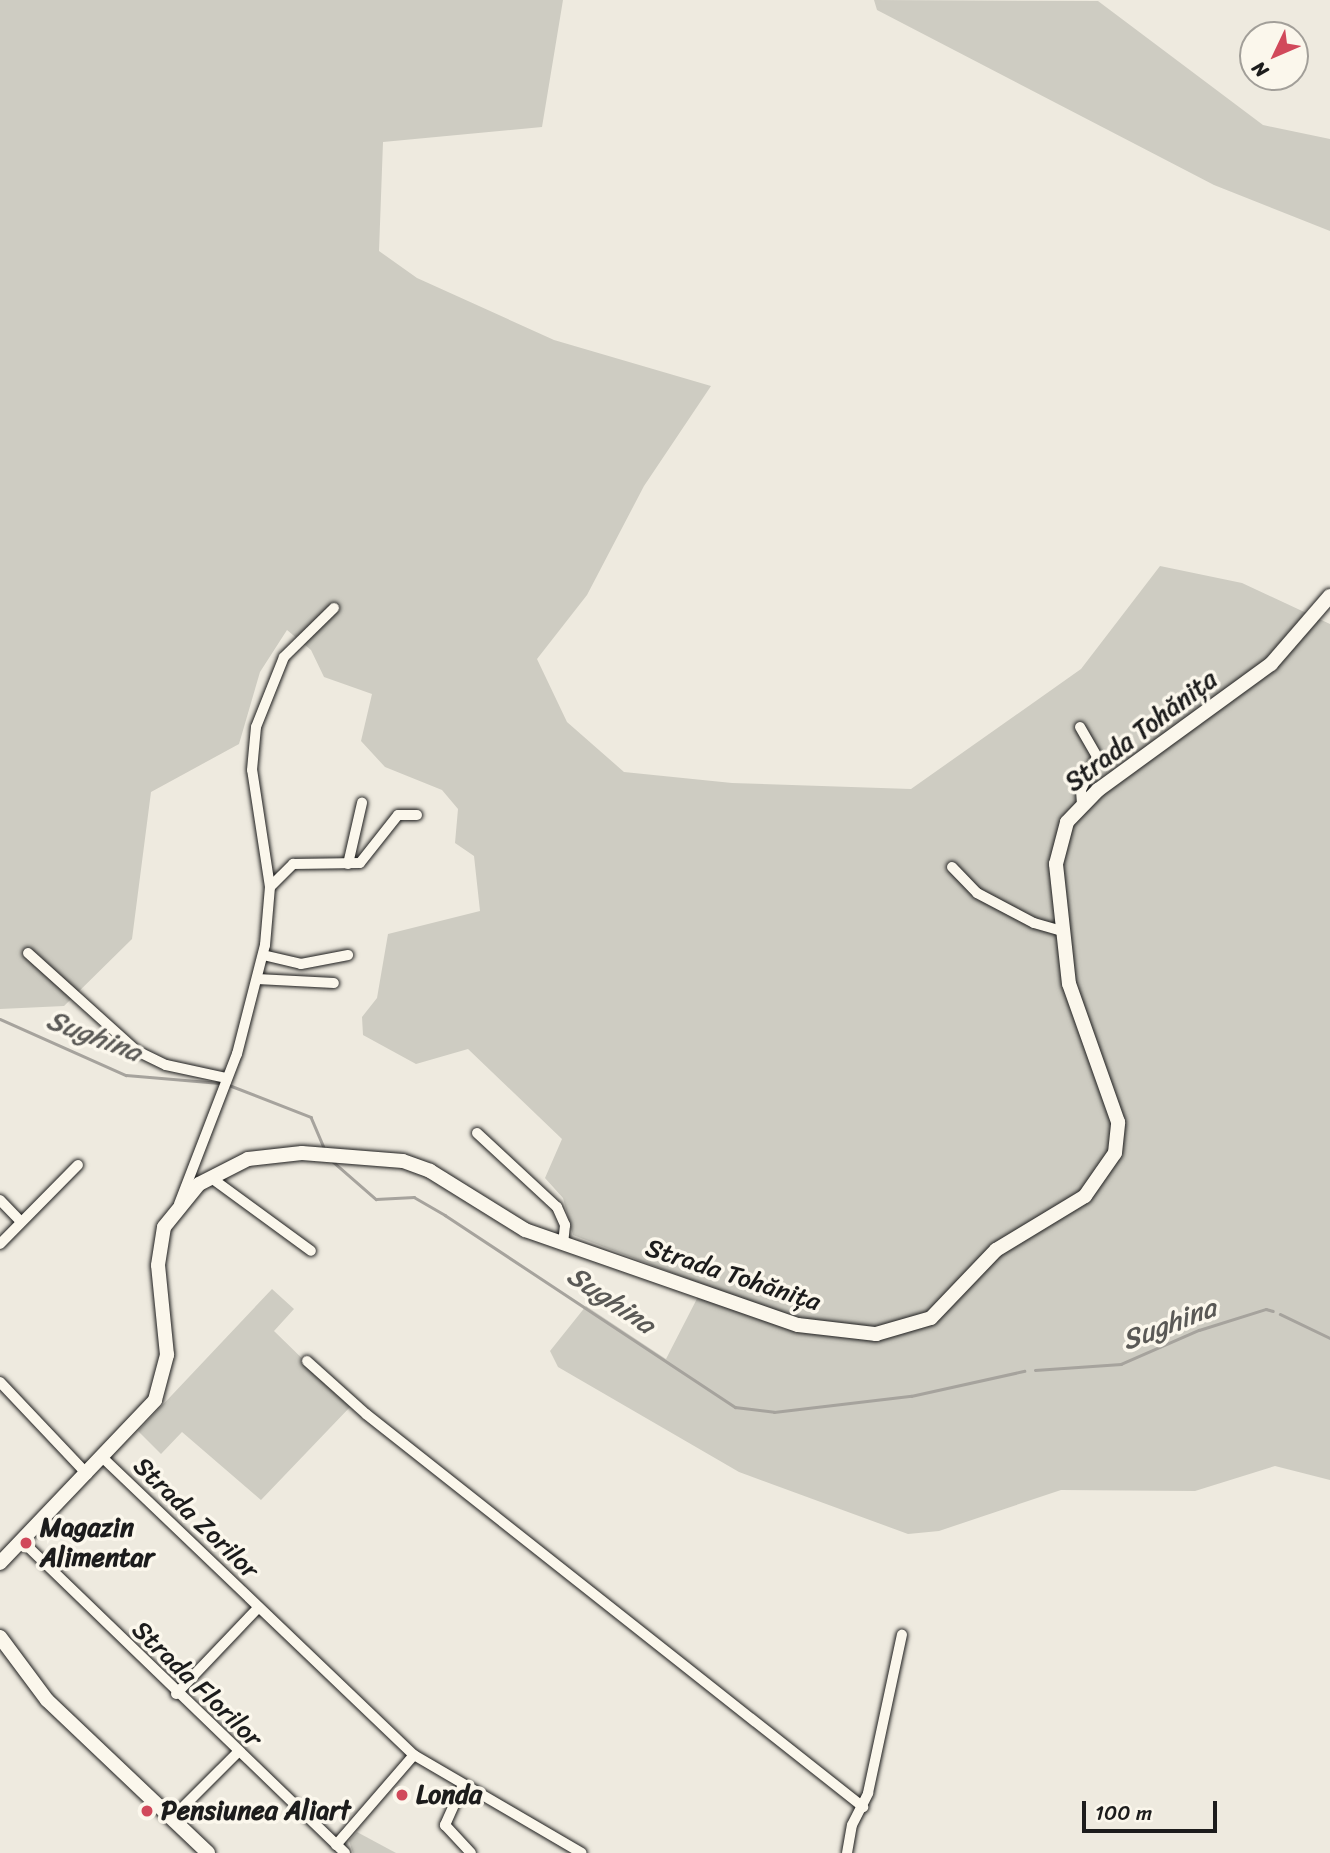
<!DOCTYPE html>
<meta charset="utf-8">
<style>
body{margin:0}
#map{position:relative;width:1330px;height:1853px;overflow:hidden;background:#eeeadf;font-family:Sriracha,sans-serif}
div>[style]{position:absolute}
[style*='--x']{left:calc(var(--x)*1px);top:calc(var(--y)*1px);width:calc(var(--w)*1px);rotate:calc(var(--a)*1deg)}
.green>*{inset:0;background:#ceccc2}
.stream>*{height:2.5px;margin:-1.25px;padding:0 1.25px;transform-origin:1.25px;border-radius:1.25px;background:#a6a39d}
.roads{filter:drop-shadow(0 0 2px #1c1c1c) drop-shadow(0 0 2px #1c1c1c)}
.minor>*{height:10px;margin:-5px;padding:0 5px;transform-origin:5px;border-radius:5px;background:#fbf7ec}
.secondary>*{height:14px;margin:-7px;padding:0 7px;transform-origin:7px;border-radius:7px;background:#fbf7ec}
.dots>*{width:19px;height:19px;translate:-50% -50%;box-sizing:border-box;border:4px solid #fbf7ec;border-radius:50%}
span{translate:-50% -50%;white-space:nowrap;text-align:center;line-height:1.15;-webkit-text-stroke:7px #fbf7ec;paint-order:stroke}
.street-label{font-size:26px;color:#1c1c1c}
.poi-label{font-size:26px;color:#1c1c1c;font-weight:700}
.left{translate:0 -50%;text-align:left}
.water-label{font-size:28px;color:#5a5956;font-style:italic}
.north{position:absolute;left:1239px;top:21px;width:70px;height:70px;box-sizing:border-box;background:#fbf7ec;border:2px solid #a29f99;border-radius:50%;rotate:226deg;font-size:19px;font-weight:700;line-height:28px;text-align:center;color:#1c1c1c}
.north::after{content:'';display:block;margin:auto;width:24px;height:32px;background:#d1495b;clip-path:polygon(50% 0,100% 100%,50% 72%,0 100%)}
.scale{position:absolute;left:1082px;top:1801px;width:135px;height:32px;box-sizing:border-box;border:4px solid #1c1c1c;border-top:0;padding-left:9px;font-size:21px;line-height:24px;white-space:nowrap;color:#1c1c1c;-webkit-text-stroke:5px #fbf7ec;paint-order:stroke}
</style>
<div id="map">
<div class="green">
<div style="clip-path:polygon(0 0,563px 0,542px 127px,383px 142px,379px 251px,417px 278px,554px 340px,711px 386px,644px 486px,587px 595px,537px 659px,567px 722px,624px 772px,732px 783px,911px 789px,1081px 669px,1160px 566px,1242px 583px,1330px 624px,1330px 1480px,1275px 1466px,1195px 1491px,1061px 1490px,939px 1531px,908px 1534px,739px 1472px,558px 1367px,550px 1351px,586px 1306px,666px 1359px,704px 1285px,573px 1235px,563px 1198px,545px 1178px,562px 1139px,468px 1049px,416px 1064px,363px 1035px,362px 1017px,377px 998px,388px 934px,480px 911px,474px 856px,455px 843px,458px 809px,442px 790px,385px 767px,361px 741px,372px 694px,324px 677px,311px 650px,287px 630px,260px 672px,239px 744px,151px 792px,132px 939px,64px 1006px,0 1009px)"></div>
<div style="clip-path:polygon(874px 0,1098px 1px,1263px 125px,1330px 139px,1330px 231px,1214px 185px,877px 10px)"></div>
<div style="clip-path:polygon(272px 1289px,294px 1309px,274px 1331px,351px 1406px,261px 1500px,182px 1432px,161px 1454px,138px 1431px)"></div>
<div style="clip-path:polygon(357px 1832px,396px 1853px,353px 1853px,349px 1841px)"></div>
</div>
<div class="stream">
<div style="--x:0;--y:1019;--w:138;--a:24"></div>
<div style="--x:126;--y:1075;--w:94;--a:4.9"></div>
<div style="--x:229;--y:1085;--w:88;--a:21.3"></div>
<div style="--x:311;--y:1117;--w:36;--a:67"></div>
<div style="--x:330;--y:1159;--w:61;--a:41"></div>
<div style="--x:376;--y:1199;--w:38;--a:-3"></div>
<div style="--x:414;--y:1197;--w:36;--a:30"></div>
<div style="--x:445;--y:1215;--w:348;--a:33.5"></div>
<div style="--x:735;--y:1407;--w:39;--a:7"></div>
<div style="--x:774;--y:1412;--w:138;--a:-6.7"></div>
<div style="--x:911;--y:1396;--w:116;--a:-12.5"></div>
<div style="--x:1280;--y:1314;--w:55;--a:25.6"></div>
<div style="--x:1035;--y:1370;--w:86;--a:-4"></div>
<div style="--x:1121;--y:1364;--w:85;--a:-23.6"></div>
<div style="--x:1199;--y:1330;--w:70;--a:-17.4"></div>
<div style="--x:1266;--y:1309;--w:7;--a:16"></div>
</div>
<div class="roads">
<div class="minor">
<div style="--x:1080;--y:727;--w:34;--a:60"></div>
<div style="--x:1097;--y:757;--w:37;--a:116"></div>
<div style="--x:1081;--y:790;--w:14;--a:86"></div>
<div style="--x:348;--y:864;--w:63;--a:-77.1"></div>
<div style="--x:952;--y:867;--w:36;--a:46"></div>
<div style="--x:977;--y:893;--w:64;--a:27.8"></div>
<div style="--x:1034;--y:923;--w:29;--a:16"></div>
<div style="--x:270;--y:887;--w:33;--a:-45"></div>
<div style="--x:293;--y:864;--w:67;--a:-0.9"></div>
<div style="--x:360;--y:863;--w:61;--a:-51.6"></div>
<div style="--x:398;--y:815;--w:19;--a:0"></div>
<div style="--x:28;--y:953;--w:147;--a:42"></div>
<div style="--x:137;--y:1051;--w:32;--a:26"></div>
<div style="--x:166;--y:1065;--w:61;--a:12.2"></div>
<div style="--x:263;--y:955;--w:39;--a:13"></div>
<div style="--x:301;--y:964;--w:48;--a:-10.8"></div>
<div style="--x:257;--y:979;--w:77;--a:3"></div>
<div style="--x:477;--y:1133;--w:109;--a:42.8"></div>
<div style="--x:557;--y:1207;--w:20;--a:66"></div>
<div style="--x:565;--y:1225;--w:18;--a:96"></div>
<div style="--x:210;--y:1177;--w:125;--a:36.2"></div>
<div style="--x:0;--y:1200;--w:28;--a:46"></div>
<div style="--x:179;--y:1204;--w:161;--a:-68.9"></div>
<div style="--x:237;--y:1054;--w:113;--a:-75.6"></div>
<div style="--x:265;--y:945;--w:58;--a:-85.1"></div>
<div style="--x:270;--y:887;--w:118;--a:-98.7"></div>
<div style="--x:252;--y:770;--w:43;--a:-84.7"></div>
<div style="--x:256;--y:727;--w:75;--a:-68.2"></div>
<div style="--x:284;--y:657;--w:70;--a:-44.4"></div>
<div style="--x:0;--y:1244;--w:111;--a:-45.4"></div>
<div style="--x:307;--y:1361;--w:79;--a:41.9"></div>
<div style="--x:366;--y:1414;--w:634;--a:38.33"></div>
<div style="--x:0;--y:1382;--w:127;--a:46.6"></div>
<div style="--x:103;--y:1458;--w:430;--a:43.7"></div>
<div style="--x:414;--y:1755;--w:194;--a:30.3"></div>
<div style="--x:22;--y:1541;--w:449;--a:44"></div>
<div style="--x:176;--y:1694;--w:119;--a:-46.4"></div>
<div style="--x:462;--y:1787;--w:42;--a:114.1"></div>
<div style="--x:445;--y:1825;--w:38;--a:47"></div>
<div style="--x:172;--y:1818;--w:92;--a:-45"></div>
<div style="--x:336;--y:1845;--w:119;--a:-49.1"></div>
<div style="--x:847;--y:1853;--w:28;--a:-80"></div>
<div style="--x:852;--y:1825;--w:36;--a:-63"></div>
<div style="--x:868;--y:1793;--w:162;--a:-77.9"></div>
</div>
<div class="secondary">
<div style="--x:0;--y:1563;--w:225;--a:-46.4"></div>
<div style="--x:155;--y:1400;--w:47;--a:-75.1"></div>
<div style="--x:167;--y:1355;--w:90;--a:-95.7"></div>
<div style="--x:158;--y:1265;--w:38;--a:-81"></div>
<div style="--x:164;--y:1227;--w:55;--a:-50.9"></div>
<div style="--x:199;--y:1184;--w:55;--a:-27"></div>
<div style="--x:248;--y:1159;--w:54;--a:-6.3"></div>
<div style="--x:302;--y:1153;--w:101;--a:4.5"></div>
<div style="--x:403;--y:1161;--w:29;--a:20"></div>
<div style="--x:430;--y:1171;--w:112;--a:31.8"></div>
<div style="--x:525;--y:1230;--w:289;--a:19.2"></div>
<div style="--x:798;--y:1325;--w:79;--a:6.6"></div>
<div style="--x:876;--y:1334;--w:57;--a:-16.2"></div>
<div style="--x:931;--y:1318;--w:94;--a:-46.3"></div>
<div style="--x:996;--y:1250;--w:104;--a:-31.2"></div>
<div style="--x:1085;--y:1196;--w:52;--a:-55.1"></div>
<div style="--x:1115;--y:1153;--w:31;--a:-84"></div>
<div style="--x:1118;--y:1122;--w:146;--a:-109.5"></div>
<div style="--x:1069;--y:984;--w:121;--a:-96.2"></div>
<div style="--x:1056;--y:864;--w:43;--a:-75.3"></div>
<div style="--x:1067;--y:822;--w:45;--a:-45.9"></div>
<div style="--x:1098;--y:790;--w:214;--a:-36.1"></div>
<div style="--x:1271;--y:664;--w:90;--a:-49.1"></div>
<div style="--x:0;--y:1637;--w:79;--a:53.3"></div>
<div style="--x:47;--y:1700;--w:222;--a:43.5"></div>
</div>
</div>
<div class="dots">
<div style="left:26px;top:1543px;background:#d1495b"></div>
<div style="left:402px;top:1795px;background:#d1495b"></div>
<div style="left:147px;top:1811px;background:#d1495b"></div>
</div>
<div class="street-label">
<span style="left:1141px;top:731px;rotate:-37deg">Strada Tohănița</span>
<span style="left:733px;top:1275px;rotate:18deg">Strada Tohănița</span>
<span style="left:196px;top:1518px;rotate:44deg">Strada Zorilor</span>
<span style="left:197px;top:1684px;rotate:44deg">Strada Florilor</span>
</div>
<div class="poi-label">
<span class="left" style="left:40px;top:1543px">Magazin<br>Alimentar</span>
<span class="left" style="left:416px;top:1795px">Londa</span>
<span class="left" style="left:161px;top:1811px">Pensiunea Aliart</span>
</div>
<div class="water-label">
<span style="left:94px;top:1036px;rotate:21deg">Sughina</span>
<span style="left:611px;top:1300px;rotate:34deg">Sughina</span>
<span style="left:1169px;top:1324px;rotate:-21deg">Sughina</span>
</div>
<div class="north">N</div>
<div class="scale">100 m</div>
</div>
